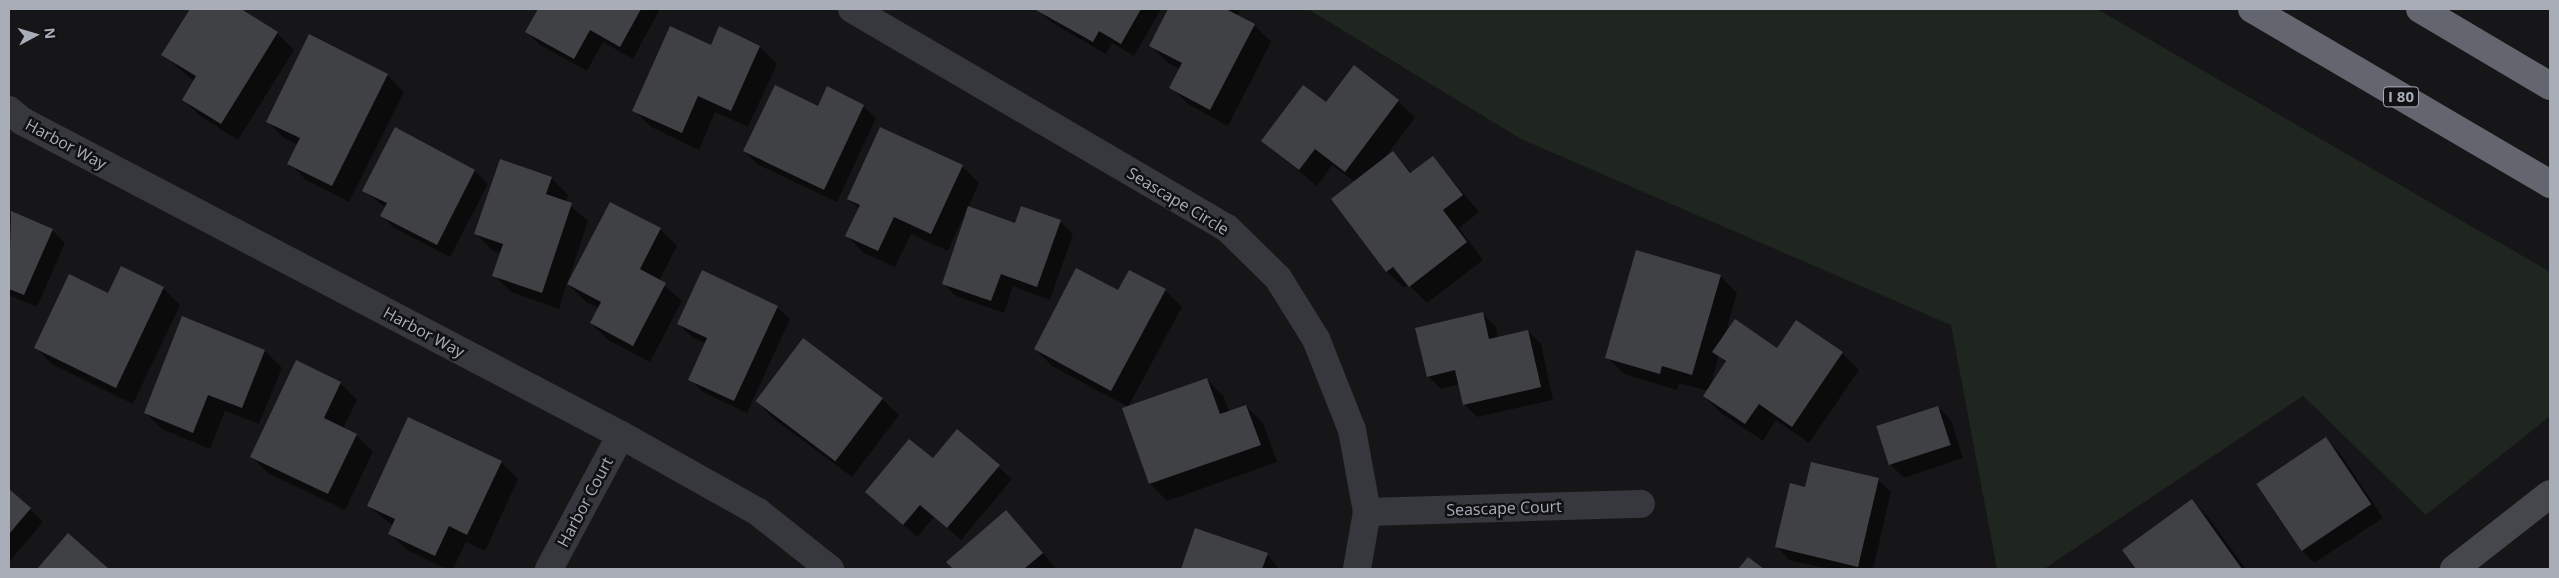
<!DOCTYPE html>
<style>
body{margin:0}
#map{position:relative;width:2559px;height:578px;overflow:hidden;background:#161618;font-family:"Open Sans",sans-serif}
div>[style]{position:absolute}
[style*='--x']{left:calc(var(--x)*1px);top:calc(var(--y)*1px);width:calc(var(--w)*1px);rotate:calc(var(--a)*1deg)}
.green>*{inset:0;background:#1e261f}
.shadow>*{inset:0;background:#0007}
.building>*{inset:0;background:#404145;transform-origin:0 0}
.street>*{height:28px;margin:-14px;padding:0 14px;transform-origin:14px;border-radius:14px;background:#37383d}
.secondary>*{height:28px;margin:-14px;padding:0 14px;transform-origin:14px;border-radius:14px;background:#45474d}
.highway>*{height:28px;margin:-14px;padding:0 14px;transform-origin:14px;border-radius:14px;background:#63666e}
span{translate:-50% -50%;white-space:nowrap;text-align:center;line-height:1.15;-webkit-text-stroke:5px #111113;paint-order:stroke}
.shield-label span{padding:1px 4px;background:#111113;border:1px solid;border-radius:4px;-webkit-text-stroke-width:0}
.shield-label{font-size:15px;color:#a8adb8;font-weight:700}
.street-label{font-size:16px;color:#a8adb8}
.frame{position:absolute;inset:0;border:10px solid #a8adb8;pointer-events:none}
.north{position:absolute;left:10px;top:10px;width:50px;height:50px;-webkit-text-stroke:4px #111113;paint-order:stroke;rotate:84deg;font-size:14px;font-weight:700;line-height:20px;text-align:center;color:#a8adb8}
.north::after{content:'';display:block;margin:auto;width:18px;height:22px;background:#a8adb8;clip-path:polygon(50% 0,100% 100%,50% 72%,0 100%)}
</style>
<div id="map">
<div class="green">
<div style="clip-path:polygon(1308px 9px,2097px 9px,2550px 272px,2550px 416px,2426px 515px,2303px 396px,2044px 569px,1997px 569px,1951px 325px,1521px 139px)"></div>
</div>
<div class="shadow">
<div style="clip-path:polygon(191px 9px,239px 9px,277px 33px,294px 50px,238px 140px,200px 116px,183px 99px,194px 81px,163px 55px)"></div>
<div style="clip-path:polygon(539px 9px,660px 9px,633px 59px,603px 42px,587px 71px,540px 45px,527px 32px)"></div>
<div style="clip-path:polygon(1161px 9px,1134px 56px,1112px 43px,1106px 54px,1051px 22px,1038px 10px)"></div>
<div style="clip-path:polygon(1170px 9px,1241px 9px,1237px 16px,1254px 25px,1271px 42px,1228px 126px,1188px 104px,1171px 87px,1180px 69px,1168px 63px,1151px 46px)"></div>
<div style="clip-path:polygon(719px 28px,760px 47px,777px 64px,748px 127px,715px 112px,699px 150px,651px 127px,634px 110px,711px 46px)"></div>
<div style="clip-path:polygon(387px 75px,404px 92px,349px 202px,306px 180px,289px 163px,298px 145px,284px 138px,267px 121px)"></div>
<div style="clip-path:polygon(1398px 101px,1415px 118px,1386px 156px,1393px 153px,1412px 173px,1433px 157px,1479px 212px,1459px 228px,1483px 260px,1427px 303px,1409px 285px,1404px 288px,1387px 272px,1333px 200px,1355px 182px,1332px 165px,1317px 186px,1262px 141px,1326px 104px)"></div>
<div style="clip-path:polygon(863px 106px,876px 118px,837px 202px,757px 164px,744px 151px,818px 107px)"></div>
<div style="clip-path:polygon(395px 129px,475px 171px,488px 184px,450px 257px,394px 228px,382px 216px,386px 208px,364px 190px)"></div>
<div style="clip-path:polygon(962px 166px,979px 183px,968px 208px,1016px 225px,1060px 221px,1073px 234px,1050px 300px,1013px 286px,1004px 313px,956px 296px,943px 283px,964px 215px,948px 251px,911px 234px,895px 267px,864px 253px,847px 236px,859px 209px,849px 199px)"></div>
<div style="clip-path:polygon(551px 178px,568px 195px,566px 202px,588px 221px,568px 281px,660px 229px,677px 246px,659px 281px,682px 301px,650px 362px,608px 340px,591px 323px,599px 308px,585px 301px,567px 283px,559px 309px,511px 292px,494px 275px,501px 254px,493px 251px,476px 234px)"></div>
<div style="clip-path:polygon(12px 213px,52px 230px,65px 243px,37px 307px,9px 295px,9px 220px)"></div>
<div style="clip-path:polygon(evenodd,1720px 276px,1737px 293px,1725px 335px,1778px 350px,1842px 353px,1859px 370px,1809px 443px,1776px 420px,1763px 441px,1721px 413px,1704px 396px,1708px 391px,1679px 383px,1677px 390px,1624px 374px,1607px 357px,1720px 276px,1719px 356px,1726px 364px,1710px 387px,1719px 356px)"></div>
<div style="clip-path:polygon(163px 288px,180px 305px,133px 404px,52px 364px,35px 347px,109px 295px)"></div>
<div style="clip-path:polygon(1165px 290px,1182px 307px,1128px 407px,1052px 366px,1035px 349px,1119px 292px)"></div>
<div style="clip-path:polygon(777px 307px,790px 319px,747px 413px,703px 392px,690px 379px,706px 344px,692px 337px,679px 324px)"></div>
<div style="clip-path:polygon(1483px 314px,1496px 327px,1498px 338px,1528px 331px,1541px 344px,1553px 400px,1477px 417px,1464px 404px,1460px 384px,1441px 389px,1428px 376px)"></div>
<div style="clip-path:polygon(265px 351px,282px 368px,259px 424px,225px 411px,210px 449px,162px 429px,145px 412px)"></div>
<div style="clip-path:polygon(1207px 379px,1224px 397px,1229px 412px,1246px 406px,1263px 423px,1277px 462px,1167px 501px,1150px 484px,1123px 409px)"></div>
<div style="clip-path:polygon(340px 383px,357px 400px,343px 429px,356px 435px,373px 452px,345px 510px,268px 473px,251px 456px)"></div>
<div style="clip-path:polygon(882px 399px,899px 415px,852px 477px,774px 419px,757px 402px)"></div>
<div style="clip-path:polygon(1938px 407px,1951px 420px,1963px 458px,1904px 478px,1891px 465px)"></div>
<div style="clip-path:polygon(957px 431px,1012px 479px,961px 540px,934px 517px,917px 537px,867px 492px,933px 460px)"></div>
<div style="clip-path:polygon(2326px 439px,2339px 452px,2383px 518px,2314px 563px,2302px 550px)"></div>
<div style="clip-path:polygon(501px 462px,518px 479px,485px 551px,466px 542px,453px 569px,447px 569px,407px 550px,390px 533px,393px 526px,368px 506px)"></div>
<div style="clip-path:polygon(1878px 480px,1891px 492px,1873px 569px,1830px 569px,1789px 560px,1777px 547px)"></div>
<div style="clip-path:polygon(9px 490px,43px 522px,9px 562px)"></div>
<div style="clip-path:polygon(2192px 501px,2209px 518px,2246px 569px,2137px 569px,2124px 550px)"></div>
<div style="clip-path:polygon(1018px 525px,1055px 567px,1052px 569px,954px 569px,948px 562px)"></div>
<div style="clip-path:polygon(1196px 530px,1267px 554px,1279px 569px,1183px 569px)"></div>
<div style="clip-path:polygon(68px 535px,107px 569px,38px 569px)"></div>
</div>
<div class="building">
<div style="clip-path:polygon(190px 9px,241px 9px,278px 32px,221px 124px,182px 100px,196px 76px,161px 55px)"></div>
<div style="clip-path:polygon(538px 9px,641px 9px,620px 47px,590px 30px,574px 59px,525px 32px)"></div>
<div style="clip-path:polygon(1034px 9px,1141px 9px,1121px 44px,1099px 31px,1093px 42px)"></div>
<div style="clip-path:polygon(1168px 9px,1226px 9px,1255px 24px,1210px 110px,1169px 88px,1182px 63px,1149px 46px)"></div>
<div style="clip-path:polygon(670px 26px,711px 45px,719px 26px,760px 46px,731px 111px,698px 96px,682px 133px,632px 111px)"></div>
<div style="clip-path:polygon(309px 34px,388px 74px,332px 186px,287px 164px,300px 138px,266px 122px)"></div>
<div style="clip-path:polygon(1354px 65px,1399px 100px,1345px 172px,1315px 149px,1299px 170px,1261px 141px,1303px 85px,1326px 102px)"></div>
<div style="clip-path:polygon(775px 85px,818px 106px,827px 86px,864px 105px,824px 190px,743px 151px)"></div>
<div style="clip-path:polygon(395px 127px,475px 170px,437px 245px,380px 216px,387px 203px,362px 191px)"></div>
<div style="clip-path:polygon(880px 127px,963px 165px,931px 234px,894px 217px,878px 251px,845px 236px,860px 205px,847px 199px)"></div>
<div style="clip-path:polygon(1393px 151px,1410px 173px,1433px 156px,1463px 195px,1443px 210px,1467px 242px,1409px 287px,1393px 267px,1386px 272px,1331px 199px)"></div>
<div style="clip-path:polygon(500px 159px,552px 177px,546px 194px,572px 203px,542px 293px,492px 276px,503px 244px,474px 234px)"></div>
<div style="clip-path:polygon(610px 202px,661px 228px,640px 269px,666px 283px,633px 346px,590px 323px,601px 302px,567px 284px)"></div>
<div style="clip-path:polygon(968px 206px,1015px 223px,1021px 206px,1061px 220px,1037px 287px,1001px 274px,991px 301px,942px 284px)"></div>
<div style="clip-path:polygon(11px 211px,53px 229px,24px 295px,9px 289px)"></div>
<div style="clip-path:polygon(1636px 250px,1721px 275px,1692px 375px,1662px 366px,1660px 374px,1605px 358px)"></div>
<div style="clip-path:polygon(121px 266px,164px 287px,116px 388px,34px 348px,69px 274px,108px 293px)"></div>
<div style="clip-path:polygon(1076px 268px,1118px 290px,1129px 270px,1166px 289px,1111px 391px,1034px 349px)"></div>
<div style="clip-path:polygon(702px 270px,778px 306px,734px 401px,688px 380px,707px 338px,677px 324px)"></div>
<div style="clip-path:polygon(1483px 312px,1489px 339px,1528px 330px,1541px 387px,1463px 405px,1455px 370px,1427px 377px,1415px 328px)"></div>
<div style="clip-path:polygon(182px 316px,265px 350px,242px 408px,208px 395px,193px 433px,144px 413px)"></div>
<div style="clip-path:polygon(1735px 319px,1777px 348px,1796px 320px,1843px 352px,1792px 427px,1759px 404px,1745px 424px,1703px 396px,1726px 361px,1712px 352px)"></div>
<div style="left:803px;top:338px;width:100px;height:79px;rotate:37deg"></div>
<div style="clip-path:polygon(296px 360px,341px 382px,324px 418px,357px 434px,328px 494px,250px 457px)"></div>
<div style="clip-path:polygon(1207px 378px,1220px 414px,1246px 405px,1261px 445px,1149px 484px,1122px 408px)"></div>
<div style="left:1938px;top:406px;width:41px;height:65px;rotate:72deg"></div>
<div style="clip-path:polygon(408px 417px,502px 461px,467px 535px,449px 526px,435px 556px,388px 534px,395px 519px,367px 506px)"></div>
<div style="clip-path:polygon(957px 429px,1000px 465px,947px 528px,920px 505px,903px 525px,865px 492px,909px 439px,933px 458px)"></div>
<div style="left:2326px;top:437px;width:81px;height:84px;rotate:56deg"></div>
<div style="clip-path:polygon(1811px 462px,1879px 478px,1858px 567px,1775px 547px,1790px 483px,1805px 487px)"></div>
<div style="clip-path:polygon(9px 489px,31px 508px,9px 534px)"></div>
<div style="clip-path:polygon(2192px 499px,2242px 569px,2136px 569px,2122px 550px)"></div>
<div style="clip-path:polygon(1006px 510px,1043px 553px,1024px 569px,953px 569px,946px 562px)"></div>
<div style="clip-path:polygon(1195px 528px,1268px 553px,1262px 569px,1181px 569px)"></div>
<div style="clip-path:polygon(68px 533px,109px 569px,37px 569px)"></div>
<div style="clip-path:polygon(1748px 557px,1764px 569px,1738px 569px)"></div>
</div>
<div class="street">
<div style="--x:852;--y:9;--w:434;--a:30.3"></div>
<div style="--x:1227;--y:228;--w:71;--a:44.4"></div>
<div style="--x:1278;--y:278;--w:72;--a:58.1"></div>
<div style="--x:1316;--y:339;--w:98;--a:68.4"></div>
<div style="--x:1352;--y:430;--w:83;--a:79.6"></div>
<div style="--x:1367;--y:512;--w:58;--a:100"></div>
<div style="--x:9;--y:110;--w:17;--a:40"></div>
<div style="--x:22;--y:121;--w:676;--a:27.66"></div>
<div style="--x:621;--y:435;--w:157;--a:29.3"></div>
<div style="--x:758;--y:512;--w:92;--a:38.4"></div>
<div style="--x:1367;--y:512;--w:274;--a:-1.7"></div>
<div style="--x:549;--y:569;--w:152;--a:-61.8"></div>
</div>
<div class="secondary">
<div style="--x:2454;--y:569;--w:122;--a:-38"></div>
</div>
<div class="highway">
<div style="--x:2252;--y:9;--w:346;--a:30.4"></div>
<div style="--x:2420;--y:9;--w:151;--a:30.6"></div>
</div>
<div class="shield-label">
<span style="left:2401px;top:97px">I 80</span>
</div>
<div class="street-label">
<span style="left:66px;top:144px;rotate:28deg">Harbor Way</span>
<span style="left:1178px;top:201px;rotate:31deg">Seascape Circle</span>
<span style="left:424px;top:332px;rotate:28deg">Harbor Way</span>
<span style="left:585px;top:502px;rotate:-62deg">Harbor Court</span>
<span style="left:1504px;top:508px;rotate:-2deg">Seascape Court</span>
</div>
<div class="frame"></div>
<div class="north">N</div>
</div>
